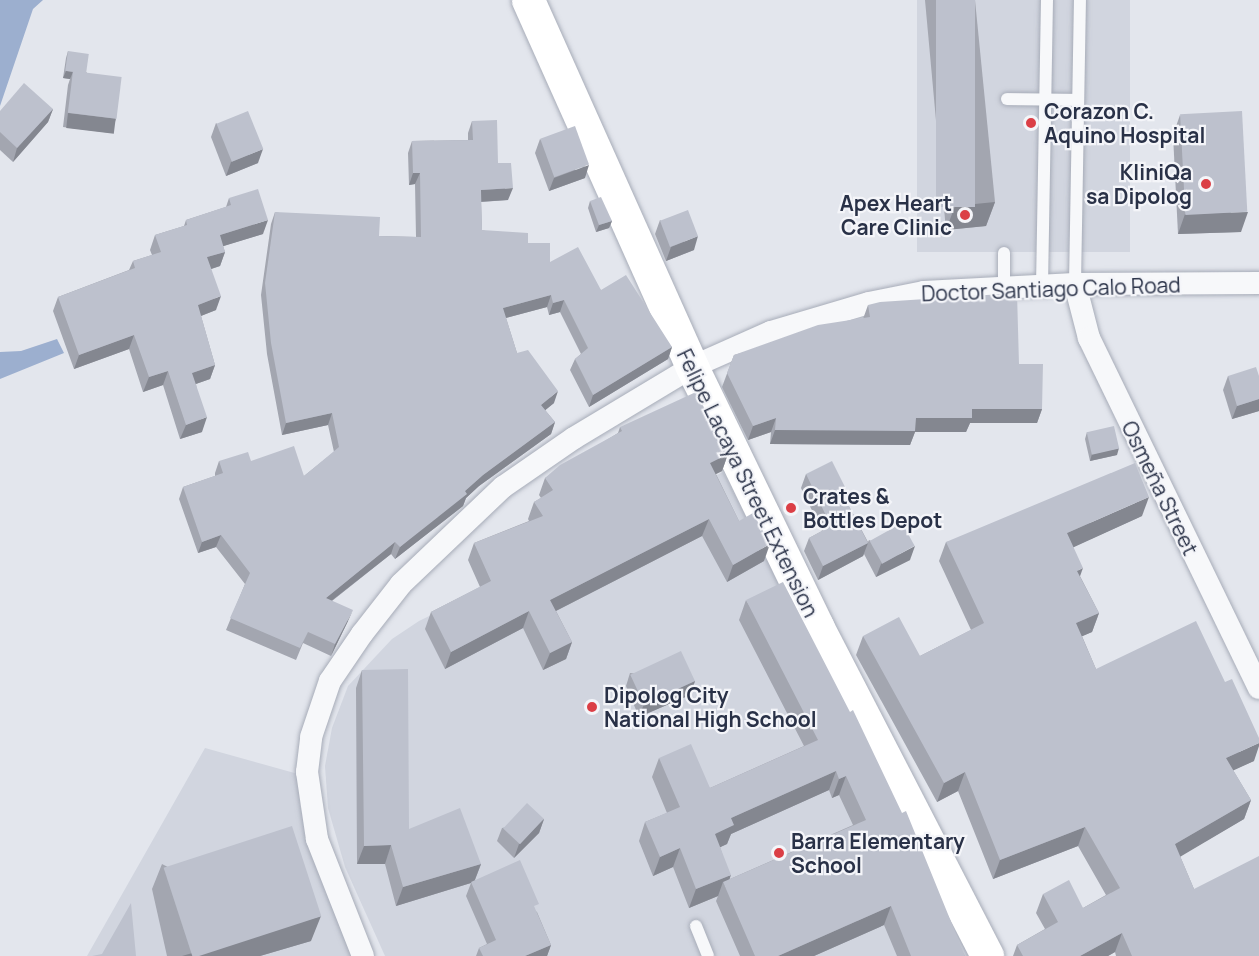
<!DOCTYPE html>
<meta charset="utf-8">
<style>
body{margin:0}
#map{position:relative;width:1259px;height:956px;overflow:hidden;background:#e3e6ed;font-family:Manrope,sans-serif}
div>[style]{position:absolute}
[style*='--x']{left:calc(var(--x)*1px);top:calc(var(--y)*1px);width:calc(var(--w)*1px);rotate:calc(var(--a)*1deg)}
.built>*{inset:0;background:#d1d5df;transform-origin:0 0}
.water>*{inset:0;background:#9cafcf}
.roads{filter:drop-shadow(0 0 2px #a7acb8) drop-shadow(0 0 2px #a7acb8)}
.lane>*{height:12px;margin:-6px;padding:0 6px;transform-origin:6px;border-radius:6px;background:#f7f8fa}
.street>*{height:22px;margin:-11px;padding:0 11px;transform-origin:11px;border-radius:11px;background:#f7f8fa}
.secondary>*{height:33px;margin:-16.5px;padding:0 16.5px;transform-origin:16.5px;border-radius:16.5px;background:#fff}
.wall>*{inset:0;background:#a3a6b0}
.shaded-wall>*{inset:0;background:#848790;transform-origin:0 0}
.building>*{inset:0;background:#bdc1cd;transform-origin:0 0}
.dots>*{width:16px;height:16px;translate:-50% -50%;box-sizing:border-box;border:3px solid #f4f5f9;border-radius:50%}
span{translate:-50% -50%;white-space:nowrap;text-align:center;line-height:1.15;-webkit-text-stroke:4.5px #f4f5f9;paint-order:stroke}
.poi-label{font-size:21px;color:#293147;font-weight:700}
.left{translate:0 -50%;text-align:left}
.right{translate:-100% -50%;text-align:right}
.street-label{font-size:21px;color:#293147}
</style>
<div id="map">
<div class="built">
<div style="left:917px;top:0;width:213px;height:252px"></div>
<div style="clip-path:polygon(723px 472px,972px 956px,385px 956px,345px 867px,328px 808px,325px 766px,332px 728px,348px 686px,392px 639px,419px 621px)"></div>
<div style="clip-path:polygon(205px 748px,298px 774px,300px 806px,311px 844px,352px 956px,87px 956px)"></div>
</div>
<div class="water">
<div style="clip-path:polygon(0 0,43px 0,33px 9px,0 106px)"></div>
<div style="clip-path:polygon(57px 339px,64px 353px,0 379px,0 352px,21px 351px)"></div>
</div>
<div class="roads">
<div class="lane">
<div style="--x:1007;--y:99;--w:71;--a:0.8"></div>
<div style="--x:1075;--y:284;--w:284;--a:-89"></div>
<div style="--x:1042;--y:286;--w:286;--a:-89"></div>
<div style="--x:1004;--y:288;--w:35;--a:-90"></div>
<div style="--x:696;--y:926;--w:32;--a:68"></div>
</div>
<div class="street">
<div style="--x:1075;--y:284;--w:56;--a:75.5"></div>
<div style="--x:1089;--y:338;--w:389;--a:64.1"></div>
<div style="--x:363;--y:956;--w:126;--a:-111.5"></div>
<div style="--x:317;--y:839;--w:68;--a:-98.5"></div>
<div style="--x:307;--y:772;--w:35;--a:-83"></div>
<div style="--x:311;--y:737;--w:59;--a:-71.3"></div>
<div style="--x:330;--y:681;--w:57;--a:-55.8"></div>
<div style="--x:362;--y:634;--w:63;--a:-52"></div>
<div style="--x:401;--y:584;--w:141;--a:-43.6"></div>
<div style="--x:503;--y:487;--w:86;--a:-34.6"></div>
<div style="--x:574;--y:438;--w:138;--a:-31"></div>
<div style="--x:692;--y:367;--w:86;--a:-23.9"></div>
<div style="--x:771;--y:332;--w:102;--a:-16.5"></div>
<div style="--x:869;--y:303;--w:56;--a:-11.3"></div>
<div style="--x:924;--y:292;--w:151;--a:-3"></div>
<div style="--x:1075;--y:284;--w:184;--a:-0.3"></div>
</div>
<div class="secondary">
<div style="--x:528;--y:0;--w:402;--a:65.9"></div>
<div style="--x:692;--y:367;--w:288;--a:64.2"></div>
<div style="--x:817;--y:626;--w:371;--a:62.7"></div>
</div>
</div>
<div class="wall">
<div style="clip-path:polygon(925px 0,975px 0,995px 202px,986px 226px,946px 230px)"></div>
<div style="clip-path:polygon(68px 51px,87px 73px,116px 119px,111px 133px,63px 127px,68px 85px,70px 79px,63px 78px,66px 58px)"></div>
<div style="clip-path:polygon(53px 109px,48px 122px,13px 162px,0 150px,0 111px)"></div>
<div style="clip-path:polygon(1180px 115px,1241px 232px,1178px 234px,1173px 135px)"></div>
<div style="clip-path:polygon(472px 121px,498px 163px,508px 200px,481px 202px,482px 230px,528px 243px,550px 262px,601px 290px,672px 347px,668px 359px,589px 407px,570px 370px,575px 359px,581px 354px,560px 312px,549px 315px,547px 307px,506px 318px,517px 353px,554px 403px,545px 410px,555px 422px,551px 434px,479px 486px,466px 498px,463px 506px,395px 559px,391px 554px,332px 601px,348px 621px,331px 656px,303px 643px,296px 660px,226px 630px,245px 584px,216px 547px,198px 553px,179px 499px,183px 487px,215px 476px,215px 473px,219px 461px,251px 461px,304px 476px,334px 452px,328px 425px,282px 435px,267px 354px,261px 295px,271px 224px,275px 212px,379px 236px,416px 237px,415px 184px,409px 185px,408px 153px,412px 141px,468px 140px,468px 133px)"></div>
<div style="clip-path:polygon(216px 123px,258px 163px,226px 176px,211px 137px)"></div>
<div style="clip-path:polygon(540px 139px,585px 178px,549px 191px,535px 153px)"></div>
<div style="clip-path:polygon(229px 198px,263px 234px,223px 246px,225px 252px,220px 266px,211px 269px,216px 310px,201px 316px,215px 365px,210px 379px,196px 384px,202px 432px,180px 439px,163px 385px,143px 392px,129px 349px,74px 369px,53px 311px,58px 297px,129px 270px,133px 261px,152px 255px,150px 250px,155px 235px,184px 226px,186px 220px,226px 207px)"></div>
<div style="clip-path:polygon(590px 201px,612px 221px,609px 228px,596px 232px,588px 208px)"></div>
<div style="clip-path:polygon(660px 220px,694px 250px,666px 261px,655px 234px)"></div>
<div style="clip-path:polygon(868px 305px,1019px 364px,1042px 409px,1037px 423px,970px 423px,966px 432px,915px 432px,910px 445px,770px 444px,771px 432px,748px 440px,722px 387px,734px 355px,863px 319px)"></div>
<div style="clip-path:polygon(1228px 376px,1259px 376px,1259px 411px,1232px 419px,1223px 390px)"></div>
<div style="clip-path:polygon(620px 427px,728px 454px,722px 471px,716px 474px,739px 521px,764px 561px,727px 582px,702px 536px,556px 611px,572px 642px,566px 659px,543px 670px,523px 628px,445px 669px,425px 629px,431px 612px,480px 587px,468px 560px,474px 543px,529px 521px,528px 519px,534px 502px,541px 498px,539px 495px,545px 478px,618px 433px)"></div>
<div style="clip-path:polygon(1087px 432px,1117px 455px,1090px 461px,1085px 439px)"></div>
<div style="clip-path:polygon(806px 474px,846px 489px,843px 495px,868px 542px,869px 540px,910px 560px,876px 577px,864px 554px,863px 556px,818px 580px,804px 551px,809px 538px,822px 531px,801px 488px)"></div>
<div style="clip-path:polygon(1142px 516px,1073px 547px,1080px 576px,1099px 613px,1092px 632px,1082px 636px,1096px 669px,1254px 761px,1233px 770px,1251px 800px,1244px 819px,1180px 856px,1194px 889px,1259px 956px,1116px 956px,1115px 952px,1108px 956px,1013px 956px,1017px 945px,1045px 929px,1036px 913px,1043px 894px,1083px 908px,1106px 895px,1078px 846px,993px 879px,958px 791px,937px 802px,856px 655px,863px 636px,920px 656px,971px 630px,939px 561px,946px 542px)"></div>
<div style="clip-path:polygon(evenodd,746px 600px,965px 956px,897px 956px,884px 925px,814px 956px,740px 956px,716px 901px,718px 896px,689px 908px,673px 867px,653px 876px,639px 841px,645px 822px,667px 813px,652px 777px,659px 758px,710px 788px,804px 746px,739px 620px,746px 600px,829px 790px,832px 798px,839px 795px,853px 825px,730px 879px,720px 847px,727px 844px,731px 834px,829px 790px)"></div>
<div style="clip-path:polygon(362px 670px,409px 829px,481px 864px,475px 880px,537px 912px,551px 945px,547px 956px,476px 956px,479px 948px,487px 944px,466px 896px,471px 883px,396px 906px,385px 864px,357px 864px,356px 688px)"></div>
<div style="clip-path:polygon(630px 673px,695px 681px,690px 695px,639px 717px,626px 686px)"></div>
<div style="clip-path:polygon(544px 819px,539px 833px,514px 858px,497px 841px,502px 828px)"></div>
<div style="clip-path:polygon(162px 864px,311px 941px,260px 956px,167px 956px,152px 889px)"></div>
</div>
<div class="shaded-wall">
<div style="clip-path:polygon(66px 71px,73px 72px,70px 79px,63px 78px)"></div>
<div style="clip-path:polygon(53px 109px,48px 122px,13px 162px,17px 148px)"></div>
<div style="left:68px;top:113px;width:48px;height:15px;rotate:7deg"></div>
<div style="clip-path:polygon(263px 149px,258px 163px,226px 176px,231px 162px)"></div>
<div style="clip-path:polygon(589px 165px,585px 178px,549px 191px,554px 178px)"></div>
<div style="clip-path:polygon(413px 173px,420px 173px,415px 184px,409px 185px)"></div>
<div style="clip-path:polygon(513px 188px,508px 200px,477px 202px,481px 190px)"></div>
<div style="clip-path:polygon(995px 202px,986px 226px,946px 230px,955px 206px)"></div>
<div style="clip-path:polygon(1248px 212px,1241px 232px,1178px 234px,1185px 214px)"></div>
<div style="clip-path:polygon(268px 220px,263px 234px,214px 249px,220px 235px)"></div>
<div style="clip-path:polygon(612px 221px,609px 228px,596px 232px,599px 225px)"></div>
<div style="clip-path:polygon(698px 236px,694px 250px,666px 261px,671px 247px)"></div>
<div style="clip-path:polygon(225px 252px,220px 266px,202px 272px,207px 257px)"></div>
<div style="clip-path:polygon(551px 295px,547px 307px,498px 320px,503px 308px)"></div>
<div style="clip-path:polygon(221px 296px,216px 310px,193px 319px,198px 305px)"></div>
<div style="clip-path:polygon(564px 300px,560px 312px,549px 315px,553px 303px)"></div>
<div style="clip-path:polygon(134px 335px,129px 349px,74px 369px,79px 355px)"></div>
<div style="clip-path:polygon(672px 347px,668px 359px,589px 407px,593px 395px)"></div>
<div style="clip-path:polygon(215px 365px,210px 379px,187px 387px,192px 373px)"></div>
<div style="clip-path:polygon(168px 371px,163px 385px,143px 392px,149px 377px)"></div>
<div style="clip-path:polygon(558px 391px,554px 403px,537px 417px,541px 405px)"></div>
<div style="clip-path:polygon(1259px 399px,1259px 411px,1232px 419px,1237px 406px)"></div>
<div style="clip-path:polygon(972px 409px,1042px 409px,1037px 423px,970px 423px,966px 432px,915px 432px,910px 445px,770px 444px,775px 430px,916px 418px)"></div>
<div style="clip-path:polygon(332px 413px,328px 425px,282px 435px,286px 423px)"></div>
<div style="clip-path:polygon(207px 417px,202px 432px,180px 439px,186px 425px)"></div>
<div style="clip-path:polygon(776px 418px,771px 432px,748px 440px,753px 426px)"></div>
<div style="clip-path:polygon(555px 422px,551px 434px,479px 486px,466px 498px,463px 506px,395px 559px,400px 547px,465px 491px,483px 475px)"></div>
<div style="clip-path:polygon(1119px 448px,1117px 455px,1090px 461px,1092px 454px)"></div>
<div style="clip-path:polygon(728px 454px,722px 471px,704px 480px,710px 463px)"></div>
<div style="clip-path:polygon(1149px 497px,1142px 516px,1061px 553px,1067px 533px)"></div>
<div style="clip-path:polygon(709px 519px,702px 536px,544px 617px,550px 600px)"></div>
<div style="clip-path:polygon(221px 535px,216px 547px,198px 553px,202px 542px)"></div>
<div style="clip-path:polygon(395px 542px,391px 554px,321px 609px,326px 598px)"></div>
<div style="clip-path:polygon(868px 543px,863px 556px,818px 580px,823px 566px)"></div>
<div style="clip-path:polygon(770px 544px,764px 561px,727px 582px,733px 565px)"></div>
<div style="clip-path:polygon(915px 546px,910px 560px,876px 577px,881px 564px)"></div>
<div style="clip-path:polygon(1083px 568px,1076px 587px,1077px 571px)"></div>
<div style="clip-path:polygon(353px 610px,348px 621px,331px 656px,335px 644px)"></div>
<div style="clip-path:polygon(529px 611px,523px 628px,445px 669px,451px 652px)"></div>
<div style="clip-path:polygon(1099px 613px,1092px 632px,1069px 642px,1076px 623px)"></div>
<div style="clip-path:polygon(572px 642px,566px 659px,543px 670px,550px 653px)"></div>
<div style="clip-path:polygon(695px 681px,690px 695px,639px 717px,644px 704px)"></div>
<div style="clip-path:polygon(1259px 743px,1259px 746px,1254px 761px,1219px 777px,1226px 758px)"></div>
<div style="clip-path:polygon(836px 771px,829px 790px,731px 834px,727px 844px,708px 853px,715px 834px,731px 818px)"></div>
<div style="clip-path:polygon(965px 772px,958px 791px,937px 802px,944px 783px)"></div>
<div style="clip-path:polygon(846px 776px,839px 795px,832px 798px,839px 779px)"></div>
<div style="clip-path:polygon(1251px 800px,1244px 819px,1168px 864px,1175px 844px)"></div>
<div style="clip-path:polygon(544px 819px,539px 833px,514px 858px,519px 844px)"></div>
<div style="clip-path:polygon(1085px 827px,1078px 846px,993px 879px,1000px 860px)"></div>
<div style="clip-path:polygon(391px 845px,385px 864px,357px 864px,364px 846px)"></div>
<div style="clip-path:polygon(680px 848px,673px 867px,653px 876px,660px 857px)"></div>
<div style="clip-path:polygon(481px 864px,474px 882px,396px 906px,403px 887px)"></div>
<div style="clip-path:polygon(731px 875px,726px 888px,723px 882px,718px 896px,689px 908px,696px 889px)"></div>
<div style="clip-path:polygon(891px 906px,884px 925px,814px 956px,778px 956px)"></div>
<div style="clip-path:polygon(321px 916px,311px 941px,260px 956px,182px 956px)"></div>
<div style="clip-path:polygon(1122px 933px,1115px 952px,1108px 956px,1080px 956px)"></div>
<div style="clip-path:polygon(551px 945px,547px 956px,525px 956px)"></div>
</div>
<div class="building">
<div style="left:936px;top:0;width:39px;height:207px"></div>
<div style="left:68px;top:51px;width:21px;height:20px;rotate:8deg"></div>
<div style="left:73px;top:71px;width:49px;height:42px;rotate:7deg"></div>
<div style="clip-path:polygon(24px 83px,53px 109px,17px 148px,0 132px,0 111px)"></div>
<div style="left:248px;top:111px;width:41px;height:34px;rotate:68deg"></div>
<div style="left:1242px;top:111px;width:101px;height:62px;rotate:87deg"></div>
<div style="clip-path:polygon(497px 120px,498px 163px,511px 163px,513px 188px,481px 190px,482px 230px,528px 233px,528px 243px,550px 243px,550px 262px,578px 247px,601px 290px,626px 275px,672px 347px,593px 395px,575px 359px,588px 348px,564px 300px,553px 303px,551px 295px,503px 308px,517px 353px,528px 350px,558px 391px,541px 405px,555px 422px,483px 475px,465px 491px,467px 494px,400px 547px,395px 542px,326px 598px,353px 610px,335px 644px,308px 632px,300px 648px,230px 618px,250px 573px,221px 535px,202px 542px,183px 487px,223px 473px,219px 461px,248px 452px,251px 461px,294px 446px,304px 476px,339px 447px,332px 413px,286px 423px,271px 343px,265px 283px,275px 212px,380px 217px,379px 236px,421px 237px,420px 173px,413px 173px,412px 141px,473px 140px,472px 121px)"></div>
<div style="left:575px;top:126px;width:41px;height:37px;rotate:70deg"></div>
<div style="clip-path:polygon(258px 189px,268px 220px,220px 235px,225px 252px,207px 257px,221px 296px,198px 305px,215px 365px,192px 373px,207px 417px,186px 425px,168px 371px,149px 377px,134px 335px,79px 355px,58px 297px,135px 268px,133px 261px,161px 252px,155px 235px,187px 225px,186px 220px,231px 205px,229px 198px)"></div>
<div style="clip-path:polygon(601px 197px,612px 221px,599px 225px,590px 201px)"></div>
<div style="left:688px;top:210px;width:28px;height:30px;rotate:69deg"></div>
<div style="clip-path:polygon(1017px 293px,1019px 364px,1043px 364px,1042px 409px,972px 409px,972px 418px,916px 418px,915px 431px,775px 430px,776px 418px,753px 426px,727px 373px,734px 355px,818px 325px,870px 317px,868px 305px,880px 302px)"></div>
<div style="clip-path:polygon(1256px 367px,1259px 376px,1259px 399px,1237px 406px,1228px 376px)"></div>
<div style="clip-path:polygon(696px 392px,728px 454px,710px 463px,739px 521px,753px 513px,770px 544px,733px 565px,709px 519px,550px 600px,572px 642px,550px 653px,529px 611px,451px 652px,431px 612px,491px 581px,474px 543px,543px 516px,534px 502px,553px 490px,545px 478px,560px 465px,622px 431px,620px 427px)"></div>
<div style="left:1114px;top:426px;width:23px;height:28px;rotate:77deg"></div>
<div style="clip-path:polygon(832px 461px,846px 489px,841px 491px,868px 543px,823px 566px,809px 538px,831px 526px,806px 474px)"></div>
<div style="clip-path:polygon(1135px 463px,1149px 497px,1067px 533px,1083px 568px,1077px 571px,1099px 613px,1076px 623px,1096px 669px,1196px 621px,1225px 682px,1232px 679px,1259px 738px,1259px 743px,1226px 758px,1251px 800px,1175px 844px,1194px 889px,1259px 856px,1259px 956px,1132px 956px,1122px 933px,1080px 956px,1023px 956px,1017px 945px,1058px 922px,1043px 894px,1069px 880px,1083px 908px,1120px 888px,1085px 827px,1000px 860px,965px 772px,944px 783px,863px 636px,899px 617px,920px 656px,984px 623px,946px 542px)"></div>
<div style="left:902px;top:523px;width:26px;height:37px;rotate:61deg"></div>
<div style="clip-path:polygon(783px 582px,850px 712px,853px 710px,902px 813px,906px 811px,965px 956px,911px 956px,891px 906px,778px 956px,755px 956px,723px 882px,866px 820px,846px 776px,839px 779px,836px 771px,731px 818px,734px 825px,715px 834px,731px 875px,696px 889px,680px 848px,660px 857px,645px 822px,680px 807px,659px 758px,691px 744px,710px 788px,818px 740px,746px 600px)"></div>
<div style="left:681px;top:651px;width:33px;height:56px;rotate:65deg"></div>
<div style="clip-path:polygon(408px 669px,409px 829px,460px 808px,481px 864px,403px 887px,391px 845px,364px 846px,362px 670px)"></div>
<div style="left:527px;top:803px;width:23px;height:35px;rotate:43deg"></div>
<div style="left:292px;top:826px;width:95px;height:135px;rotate:72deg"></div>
<div style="clip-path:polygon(520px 860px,539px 904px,534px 906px,551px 945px,525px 956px,483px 956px,479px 948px,496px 940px,471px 882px)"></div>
<div style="clip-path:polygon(131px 903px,136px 956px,92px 956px,102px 954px)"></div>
</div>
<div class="dots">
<div style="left:1031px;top:123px;background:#db3f46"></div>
<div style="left:1206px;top:184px;background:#db3f46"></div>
<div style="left:965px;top:215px;background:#db3f46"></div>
<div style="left:791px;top:508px;background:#db3f46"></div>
<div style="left:592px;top:707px;background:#db3f46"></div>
<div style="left:779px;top:853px;background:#db3f46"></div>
</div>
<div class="poi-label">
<span class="left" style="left:1044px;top:123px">Corazon C.<br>Aquino Hospital</span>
<span class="right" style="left:1192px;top:184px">KliniQa<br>sa Dipolog</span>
<span class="right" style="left:952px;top:215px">Apex Heart<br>Care Clinic</span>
<span class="left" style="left:803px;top:508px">Crates &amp;<br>Bottles Depot</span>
<span class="left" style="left:604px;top:707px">Dipolog City<br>National High School</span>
<span class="left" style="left:791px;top:853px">Barra Elementary<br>School</span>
</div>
<div class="street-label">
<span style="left:1051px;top:289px;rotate:-2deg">Doctor Santiago Calo Road</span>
<span style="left:748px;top:483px;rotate:64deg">Felipe Lacaya Street Extension</span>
<span style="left:1160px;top:488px;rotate:64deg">Osmeña Street</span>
</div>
</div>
